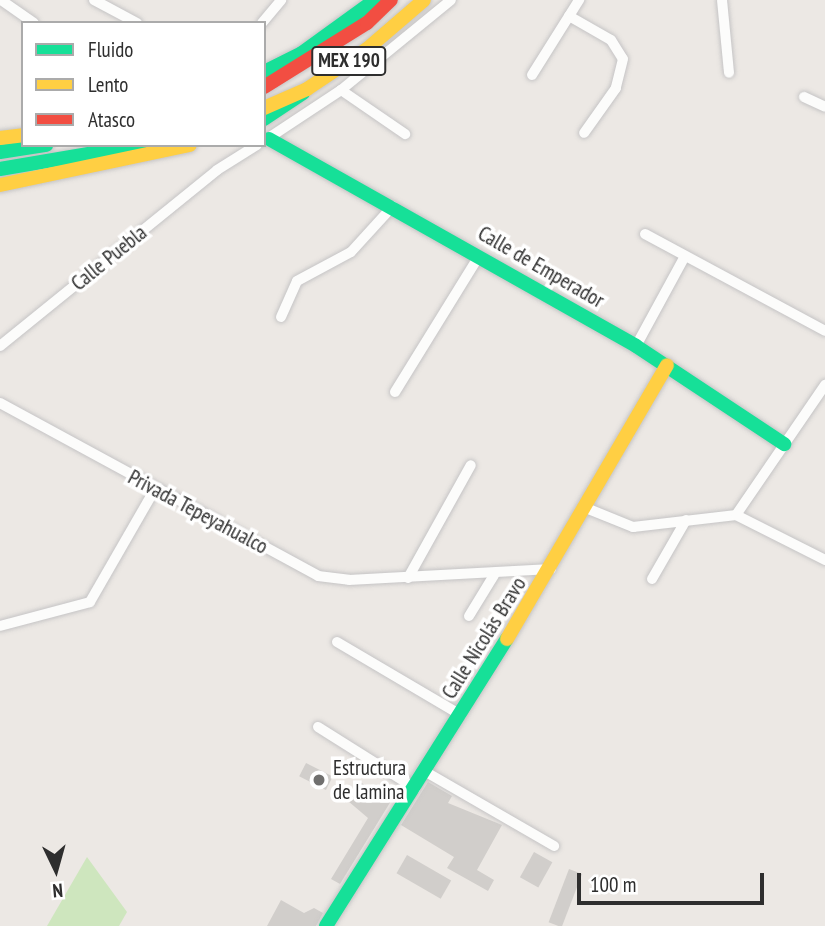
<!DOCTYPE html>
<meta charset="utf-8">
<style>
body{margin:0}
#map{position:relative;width:825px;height:926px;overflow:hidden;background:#ece8e4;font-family:"PT Sans Narrow",sans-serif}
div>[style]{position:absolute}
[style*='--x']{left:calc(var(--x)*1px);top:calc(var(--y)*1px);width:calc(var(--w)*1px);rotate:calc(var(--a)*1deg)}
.green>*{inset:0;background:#cee6be}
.building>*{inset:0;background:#d1cecb;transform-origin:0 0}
.roads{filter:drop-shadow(0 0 2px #c5c4c5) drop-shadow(0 0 2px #c5c4c5)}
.street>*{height:10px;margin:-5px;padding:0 5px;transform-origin:5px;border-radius:5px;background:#fcfcfb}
.fast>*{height:14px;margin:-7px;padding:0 7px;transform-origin:7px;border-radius:7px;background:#16e098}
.slow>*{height:14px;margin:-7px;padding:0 7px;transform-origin:7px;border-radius:7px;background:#ffcf43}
.jam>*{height:14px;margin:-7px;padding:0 7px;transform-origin:7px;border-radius:7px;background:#f24e42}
.dots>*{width:19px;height:19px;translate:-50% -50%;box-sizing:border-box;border:4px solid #fff;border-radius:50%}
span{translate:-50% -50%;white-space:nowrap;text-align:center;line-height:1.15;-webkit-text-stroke:7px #fff;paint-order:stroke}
.shield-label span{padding:2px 5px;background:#fff;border:2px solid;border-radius:5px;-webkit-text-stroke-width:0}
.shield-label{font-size:19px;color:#2e2e2e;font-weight:700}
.street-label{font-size:21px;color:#2e2e2e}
.poi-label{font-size:21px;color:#2e2e2e}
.left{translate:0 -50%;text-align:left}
.legend{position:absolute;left:21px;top:21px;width:245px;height:126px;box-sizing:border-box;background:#fff;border:2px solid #ababab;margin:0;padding:9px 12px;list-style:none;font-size:21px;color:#2e2e2e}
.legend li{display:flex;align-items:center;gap:14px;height:35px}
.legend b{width:35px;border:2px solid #ababab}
.north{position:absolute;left:21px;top:835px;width:70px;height:70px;-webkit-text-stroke:5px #fff;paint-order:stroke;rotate:175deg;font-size:19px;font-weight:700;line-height:28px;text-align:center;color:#2e2e2e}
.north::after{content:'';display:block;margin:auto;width:24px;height:32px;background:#2e2e2e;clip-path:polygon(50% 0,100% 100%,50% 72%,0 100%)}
.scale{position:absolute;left:577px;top:873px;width:187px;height:32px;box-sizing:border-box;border:4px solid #2e2e2e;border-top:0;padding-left:9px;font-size:21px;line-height:24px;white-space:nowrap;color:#2e2e2e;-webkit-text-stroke:5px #fff;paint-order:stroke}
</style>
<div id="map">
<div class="green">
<div style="clip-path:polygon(87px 857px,127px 912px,119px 926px,47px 926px)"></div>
</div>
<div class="building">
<div style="left:306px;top:763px;width:30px;height:15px;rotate:27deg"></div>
<div style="clip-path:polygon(360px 782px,391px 801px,340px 884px,331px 879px,368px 818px,348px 801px)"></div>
<div style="clip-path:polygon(428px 782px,452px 796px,448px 803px,502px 825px,477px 870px,494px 880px,488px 891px,447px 868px,454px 857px,401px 825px)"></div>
<div style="left:534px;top:852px;width:21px;height:29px;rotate:29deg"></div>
<div style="left:407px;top:855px;width:51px;height:21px;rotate:30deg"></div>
<div style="left:569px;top:869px;width:14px;height:57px;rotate:21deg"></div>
<div style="clip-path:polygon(281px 900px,304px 913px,314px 908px,323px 913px,316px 926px,267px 926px)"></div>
</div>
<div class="roads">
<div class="street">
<div style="--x:1;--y:0;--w:40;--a:34.9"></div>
<div style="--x:94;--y:0;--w:49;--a:28.1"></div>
<div style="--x:722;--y:0;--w:73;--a:84.5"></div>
<div style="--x:569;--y:16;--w:48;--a:29.7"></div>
<div style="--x:611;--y:40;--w:22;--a:58"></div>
<div style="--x:623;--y:59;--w:30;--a:104"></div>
<div style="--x:616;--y:88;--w:55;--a:125.4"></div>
<div style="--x:262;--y:23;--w:30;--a:-50"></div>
<div style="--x:532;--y:75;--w:89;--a:-57.9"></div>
<div style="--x:341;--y:90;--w:78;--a:34.5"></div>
<div style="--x:804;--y:97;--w:23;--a:25"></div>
<div style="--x:264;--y:141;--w:92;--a:-33.5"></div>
<div style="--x:341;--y:90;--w:142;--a:-39.3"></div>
<div style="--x:645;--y:234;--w:204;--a:28.3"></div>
<div style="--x:281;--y:317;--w:39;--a:-66"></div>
<div style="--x:297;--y:281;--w:61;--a:-28.2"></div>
<div style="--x:351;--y:252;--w:62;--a:-47.6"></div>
<div style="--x:0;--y:346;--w:279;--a:-39"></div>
<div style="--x:217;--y:170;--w:47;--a:-32"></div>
<div style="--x:636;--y:346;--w:102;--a:-61.4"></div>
<div style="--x:395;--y:392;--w:160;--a:-58.3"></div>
<div style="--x:0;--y:403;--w:362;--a:28.5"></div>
<div style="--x:318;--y:576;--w:31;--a:7"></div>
<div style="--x:349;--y:580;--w:202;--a:-3.1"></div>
<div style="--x:586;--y:508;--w:51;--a:22"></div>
<div style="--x:633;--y:527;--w:104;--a:-6.6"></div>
<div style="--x:736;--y:515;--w:158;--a:-55.6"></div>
<div style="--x:736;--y:515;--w:100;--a:26.8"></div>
<div style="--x:408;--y:578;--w:129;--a:-60.9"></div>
<div style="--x:652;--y:579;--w:68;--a:-60"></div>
<div style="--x:469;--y:616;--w:48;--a:-58.6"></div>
<div style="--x:0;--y:626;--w:93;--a:-14.9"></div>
<div style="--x:90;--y:602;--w:130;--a:-60.1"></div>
<div style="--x:337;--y:642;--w:144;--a:30.5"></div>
<div style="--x:318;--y:727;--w:115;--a:32.2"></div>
<div style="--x:426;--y:772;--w:148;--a:30"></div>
</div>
<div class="fast">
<div style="--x:264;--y:72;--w:42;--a:-26.6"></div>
<div style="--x:302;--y:53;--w:90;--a:-36"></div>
<div style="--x:264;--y:119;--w:47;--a:-33.7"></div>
<div style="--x:269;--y:139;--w:421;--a:29.4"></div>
<div style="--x:636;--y:346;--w:178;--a:33.5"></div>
<div style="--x:0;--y:152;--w:47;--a:-8.7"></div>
<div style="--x:0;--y:169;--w:142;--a:-9.7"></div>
<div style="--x:326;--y:926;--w:339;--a:-57.8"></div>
</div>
<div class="slow">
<div style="--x:264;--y:108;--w:47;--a:-23.8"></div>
<div style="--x:307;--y:89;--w:72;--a:-33.7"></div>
<div style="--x:367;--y:49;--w:75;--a:-40.7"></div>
<div style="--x:0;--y:138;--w:23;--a:-7"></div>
<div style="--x:0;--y:185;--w:194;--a:-11.9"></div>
<div style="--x:507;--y:639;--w:317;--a:-59.7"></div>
</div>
<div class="jam">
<div style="--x:264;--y:87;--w:121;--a:-31.9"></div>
<div style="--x:367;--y:23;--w:33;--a:-44"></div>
</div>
</div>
<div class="dots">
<div style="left:319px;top:780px;background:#706f6e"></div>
</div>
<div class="shield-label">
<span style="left:349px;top:61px">MEX 190</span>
</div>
<div class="street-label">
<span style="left:109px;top:258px;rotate:-39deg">Calle Puebla</span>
<span style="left:541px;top:267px;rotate:30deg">Calle de Emperador</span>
<span style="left:198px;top:512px;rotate:28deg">Privada Tepeyahualco</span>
<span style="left:484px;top:638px;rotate:-58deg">Calle Nicolás Bravo</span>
</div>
<div class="poi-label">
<span class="left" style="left:333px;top:780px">Estructura<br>de lamina</span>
</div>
<ul class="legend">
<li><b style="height:9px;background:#16e098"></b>Fluido</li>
<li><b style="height:9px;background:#ffcf43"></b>Lento</li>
<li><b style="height:9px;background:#f24e42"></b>Atasco</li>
</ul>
<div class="north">N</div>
<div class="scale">100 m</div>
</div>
